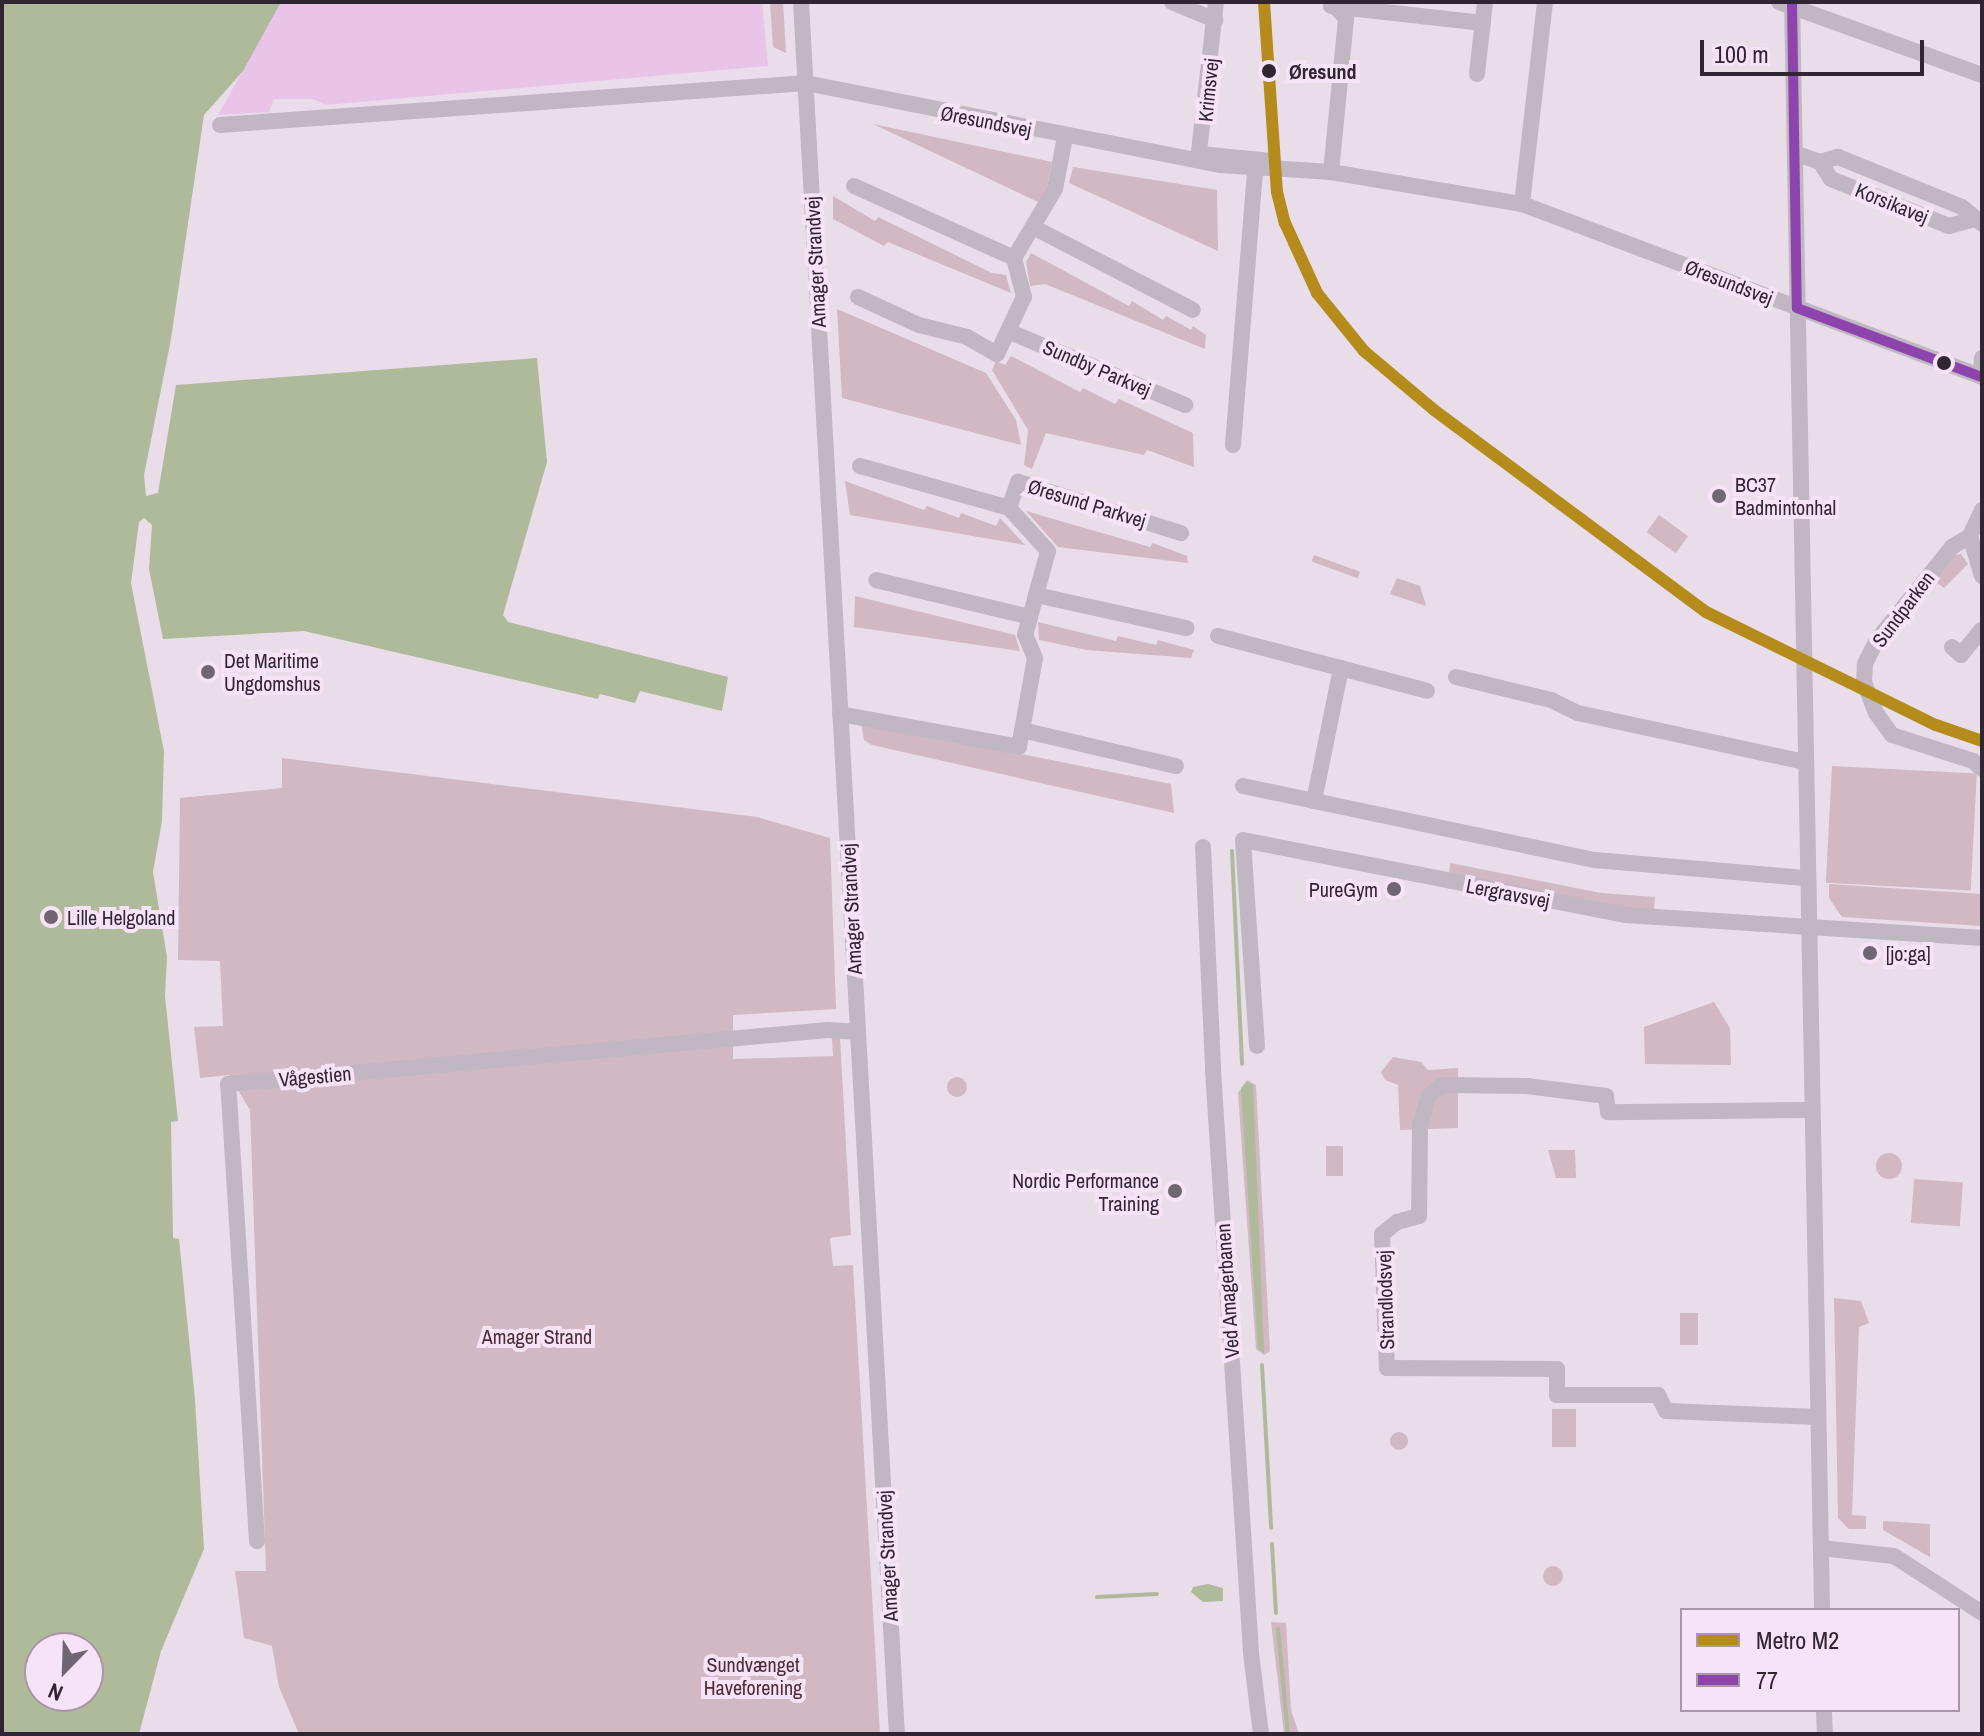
<!DOCTYPE html>
<meta charset="utf-8">
<style>
body{margin:0}
#map{position:relative;width:1984px;height:1736px;overflow:hidden;background:#e9ddea;font-family:"Archivo Narrow",sans-serif}
div>[style]{position:absolute}
[style*='--x']{left:calc(var(--x)*1px);top:calc(var(--y)*1px);width:calc(var(--w)*1px);rotate:calc(var(--a)*1deg)}
.green>*{inset:0;background:#d1b8c2;transform-origin:0 0}
.round{border-radius:50%}
.sand>*{inset:0;background:#eac4e8}
.water>*{inset:0;background:#aeba9a}
.stream>*{height:4px;margin:-2px;padding:0 2px;transform-origin:2px;border-radius:2px;background:#aeba9a}
.minor>*{height:16px;margin:-8px;padding:0 8px;transform-origin:8px;border-radius:8px;background:#c1b7c2}
.bus-1>*{height:10px;margin:-5px;padding:0 5px;transform-origin:5px;border-radius:5px;background:#8e44ad}
.metro-1>*{height:12px;margin:-6px;padding:0 6px;transform-origin:6px;border-radius:6px;background:#b58b1c}
.dots>*{width:22px;height:22px;translate:-50% -50%;box-sizing:border-box;border:4px solid #f7e3f8;border-radius:50%}
span{translate:-50% -50%;white-space:nowrap;text-align:center;line-height:1.15;-webkit-text-stroke:8px #f7e3f8;paint-order:stroke}
.stop-label{font-size:20px;color:#2f2632;font-weight:700}
.left{translate:0 -50%;text-align:left}
.street-label{font-size:20px;color:#2f2632}
.poi-label{font-size:20px;color:#2f2632}
.right{translate:-100% -50%;text-align:right}
.park-label{font-size:20px;color:#4f2b33}
.frame{position:absolute;inset:0;border:4px solid #2f2632;pointer-events:none}
.legend{position:absolute;left:1680px;top:1608px;width:280px;height:104px;box-sizing:border-box;background:#f7e3f8;border:2px solid #a797a9;margin:0;padding:10px 14px;list-style:none;font-size:24px;color:#2f2632}
.legend li{display:flex;align-items:center;gap:16px;height:40px}
.legend b{width:40px;border:2px solid #a797a9}
.north{position:absolute;left:24px;top:1632px;width:80px;height:80px;box-sizing:border-box;background:#f7e3f8;border:2px solid #a797a9;border-radius:50%;rotate:203deg;font-size:22px;font-weight:700;line-height:32px;text-align:center;color:#2f2632}
.north::after{content:'';display:block;margin:auto;width:28px;height:36px;background:#706672;clip-path:polygon(50% 0,100% 100%,50% 72%,0 100%)}
.scale{position:absolute;left:1700px;top:40px;width:224px;height:36px;box-sizing:border-box;border:4px solid #2f2632;border-top:0;padding-left:10px;font-size:24px;line-height:28px;white-space:nowrap;color:#2f2632;-webkit-text-stroke:6px #f7e3f8;paint-order:stroke}
</style>
<div id="map">
<div class="green">
<div style="clip-path:polygon(770px 2px,783px 2px,786px 53px,773px 47px)"></div>
<div style="clip-path:polygon(873px 124px,1052px 162px,1046px 192px,1038px 202px)"></div>
<div style="clip-path:polygon(1073px 167px,1217px 190px,1218px 251px,1069px 183px)"></div>
<div style="clip-path:polygon(833px 196px,875px 221px,878px 217px,992px 273px,1006px 275px,1011px 293px,888px 242px,884px 246px,833px 219px)"></div>
<div style="clip-path:polygon(1031px 253px,1129px 306px,1132px 301px,1163px 320px,1166px 316px,1191px 330px,1193px 326px,1206px 335px,1205px 349px,1045px 284px,1030px 286px,1026px 262px)"></div>
<div style="clip-path:polygon(837px 309px,986px 373px,1016px 420px,1021px 445px,842px 398px)"></div>
<div style="clip-path:polygon(1011px 356px,1080px 392px,1083px 388px,1115px 404px,1119px 399px,1193px 433px,1194px 467px,1147px 450px,1144px 455px,1046px 433px,1032px 469px,1024px 465px,1028px 430px,992px 370px,996px 361px,1005px 365px)"></div>
<div style="clip-path:polygon(845px 481px,924px 510px,927px 506px,959px 518px,961px 513px,996px 526px,1000px 518px,1025px 545px,850px 515px)"></div>
<div style="clip-path:polygon(1026px 511px,1150px 547px,1153px 543px,1187px 556px,1188px 563px,1058px 547px)"></div>
<div style="left:1659px;top:515px;width:36px;height:21px;rotate:36deg"></div>
<div style="clip-path:polygon(1961px 554px,1968px 564px,1944px 588px,1933px 580px,1954px 555px)"></div>
<div style="left:1314px;top:555px;width:49px;height:7px;rotate:20deg"></div>
<div style="clip-path:polygon(1397px 578px,1420px 586px,1426px 606px,1390px 594px)"></div>
<div style="clip-path:polygon(855px 596px,1015px 635px,1020px 651px,854px 627px)"></div>
<div style="clip-path:polygon(1038px 622px,1116px 641px,1118px 636px,1156px 645px,1158px 640px,1194px 650px,1191px 658px,1087px 650px,1039px 640px)"></div>
<div style="clip-path:polygon(861px 722px,1171px 784px,1174px 813px,872px 745px,864px 740px)"></div>
<div style="clip-path:polygon(282px 758px,757px 817px,830px 838px,836px 1009px,733px 1015px,733px 1059px,833px 1056px,832px 1037px,840px 1037px,851px 1235px,830px 1238px,833px 1266px,853px 1265px,880px 1734px,299px 1734px,279px 1687px,272px 1646px,244px 1638px,235px 1571px,266px 1571px,250px 1110px,229px 1075px,200px 1078px,194px 1027px,223px 1026px,220px 961px,178px 960px,180px 798px,282px 788px)"></div>
<div style="left:1832px;top:766px;width:145px;height:117px;rotate:3deg"></div>
<div style="clip-path:polygon(1450px 863px,1601px 893px,1655px 897px,1654px 910px,1571px 903px,1449px 874px)"></div>
<div style="clip-path:polygon(1829px 884px,1982px 894px,1982px 926px,1842px 917px,1829px 898px)"></div>
<div style="clip-path:polygon(1714px 1002px,1730px 1028px,1731px 1065px,1645px 1064px,1644px 1027px)"></div>
<div style="clip-path:polygon(1393px 1057px,1421px 1062px,1428px 1070px,1458px 1068px,1458px 1128px,1400px 1130px,1398px 1085px,1385px 1080px,1381px 1072px)"></div>
<div class="round" style="left:947px;top:1077px;width:20px;height:20px"></div>
<div style="clip-path:polygon(1247px 1080px,1256px 1085px,1270px 1351px,1264px 1355px,1256px 1349px,1238px 1093px)"></div>
<div style="left:1343px;top:1146px;width:30px;height:17px;rotate:90deg"></div>
<div style="clip-path:polygon(1548px 1150px,1575px 1150px,1576px 1178px,1556px 1178px)"></div>
<div class="round" style="left:1876px;top:1153px;width:26px;height:26px"></div>
<div style="left:1914px;top:1179px;width:49px;height:44px;rotate:4deg"></div>
<div style="clip-path:polygon(1834px 1298px,1861px 1301px,1869px 1323px,1859px 1327px,1852px 1515px,1866px 1516px,1866px 1529px,1849px 1529px,1838px 1518px)"></div>
<div style="left:1680px;top:1313px;width:18px;height:32px"></div>
<div style="left:1552px;top:1409px;width:24px;height:38px"></div>
<div class="round" style="left:1390px;top:1432px;width:18px;height:18px"></div>
<div style="clip-path:polygon(1883px 1521px,1930px 1524px,1930px 1557px,1883px 1530px)"></div>
<div class="round" style="left:1543px;top:1566px;width:20px;height:20px"></div>
<div style="clip-path:polygon(1271px 1622px,1286px 1623px,1291px 1710px,1299px 1734px,1284px 1734px)"></div>
</div>
<div class="sand">
<div style="clip-path:polygon(281px 2px,762px 2px,768px 66px,326px 105px,313px 99px,274px 99px,269px 112px,218px 115px)"></div>
</div>
<div class="water">
<div style="clip-path:polygon(evenodd,2px 2px,281px 2px,243px 71px,204px 115px,171px 339px,144px 475px,146px 496px,158px 493px,176px 385px,537px 358px,547px 462px,503px 615px,508px 622px,728px 677px,722px 711px,640px 691px,635px 703px,600px 694px,598px 699px,304px 631px,163px 639px,149px 569px,152px 525px,144px 518px,139px 522px,131px 583px,164px 751px,162px 821px,153px 872px,167px 957px,165px 996px,178px 1121px,171px 1122px,173px 1238px,179px 1239px,195px 1399px,204px 1549px,161px 1651px,139px 1734px,2px 1734px,2px 2px,40px 1648px,88px 1648px,88px 1696px,40px 1696px,40px 1648px)"></div>
<div style="clip-path:polygon(1247px 1082px,1253px 1085px,1264px 1353px,1258px 1349px,1241px 1088px)"></div>
<div style="clip-path:polygon(1208px 1584px,1223px 1588px,1223px 1601px,1203px 1602px,1191px 1592px,1193px 1587px)"></div>
</div>
<div class="stream">
<div style="--x:1232;--y:851;--w:213;--a:87.3"></div>
<div style="--x:1262;--y:1365;--w:163;--a:86.8"></div>
<div style="--x:1272;--y:1544;--w:69;--a:86.7"></div>
<div style="--x:1097;--y:1597;--w:60;--a:-2.9"></div>
<div style="--x:1278;--y:1629;--w:105;--a:84.6"></div>
</div>
<div class="minor">
<div style="--x:801;--y:2;--w:1735;--a:86.83"></div>
<div style="--x:1172;--y:2;--w:47;--a:22.7"></div>
<div style="--x:1779;--y:2;--w:216;--a:19.8"></div>
<div style="--x:1792;--y:2;--w:1608;--a:88.93"></div>
<div style="--x:1331;--y:6;--w:153;--a:6.4"></div>
<div style="--x:1477;--y:74;--w:72;--a:-83.7"></div>
<div style="--x:220;--y:125;--w:588;--a:-4.1"></div>
<div style="--x:806;--y:83;--w:423;--a:11.2"></div>
<div style="--x:1221;--y:165;--w:110;--a:3.6"></div>
<div style="--x:1331;--y:172;--w:194;--a:9.5"></div>
<div style="--x:1522;--y:204;--w:491;--a:20.6"></div>
<div style="--x:1795;--y:153;--w:27;--a:20"></div>
<div style="--x:1820;--y:162;--w:20;--a:57"></div>
<div style="--x:1831;--y:179;--w:127;--a:21.7"></div>
<div style="--x:1949;--y:226;--w:24;--a:-15"></div>
<div style="--x:1200;--y:154;--w:72;--a:5.6"></div>
<div style="--x:1198;--y:160;--w:159;--a:-83.5"></div>
<div style="--x:1820;--y:162;--w:19;--a:-16"></div>
<div style="--x:1838;--y:157;--w:134;--a:22"></div>
<div style="--x:1962;--y:207;--w:26;--a:40"></div>
<div style="--x:1331;--y:172;--w:155;--a:-84.4"></div>
<div style="--x:1346;--y:18;--w:22;--a:-133"></div>
<div style="--x:854;--y:186;--w:175;--a:24.2"></div>
<div style="--x:1522;--y:204;--w:203;--a:-83.5"></div>
<div style="--x:1033;--y:227;--w:180;--a:27.4"></div>
<div style="--x:858;--y:297;--w:67;--a:24.7"></div>
<div style="--x:919;--y:325;--w:49;--a:14"></div>
<div style="--x:967;--y:337;--w:34;--a:30"></div>
<div style="--x:997;--y:354;--w:63;--a:-64.7"></div>
<div style="--x:1024;--y:297;--w:40;--a:-104.4"></div>
<div style="--x:1014;--y:258;--w:80;--a:-59.3"></div>
<div style="--x:1055;--y:189;--w:53;--a:-79.1"></div>
<div style="--x:1010;--y:332;--w:190;--a:22.6"></div>
<div style="--x:1981;--y:376;--w:18;--a:-87"></div>
<div style="--x:1233;--y:445;--w:277;--a:-85.4"></div>
<div style="--x:860;--y:466;--w:155;--a:15.7"></div>
<div style="--x:1982;--y:510;--w:29;--a:115"></div>
<div style="--x:1970;--y:536;--w:42;--a:73.3"></div>
<div style="--x:1970;--y:536;--w:21;--a:149"></div>
<div style="--x:1952;--y:547;--w:119;--a:128.9"></div>
<div style="--x:1877;--y:640;--w:27;--a:117"></div>
<div style="--x:1865;--y:664;--w:18;--a:93"></div>
<div style="--x:1864;--y:682;--w:33;--a:69"></div>
<div style="--x:1876;--y:713;--w:27;--a:54"></div>
<div style="--x:1892;--y:735;--w:85;--a:17.8"></div>
<div style="--x:1973;--y:761;--w:12;--a:42"></div>
<div style="--x:1036;--y:595;--w:154;--a:12.4"></div>
<div style="--x:1030;--y:617;--w:68;--a:-74.7"></div>
<div style="--x:1048;--y:551;--w:58;--a:-132.2"></div>
<div style="--x:1009;--y:508;--w:28;--a:-71"></div>
<div style="--x:1018;--y:482;--w:171;--a:17.4"></div>
<div style="--x:1218;--y:636;--w:216;--a:14.7"></div>
<div style="--x:1952;--y:647;--w:12;--a:42"></div>
<div style="--x:1961;--y:655;--w:33;--a:-51"></div>
<div style="--x:1456;--y:677;--w:98;--a:13.6"></div>
<div style="--x:1551;--y:700;--w:30;--a:26"></div>
<div style="--x:1578;--y:713;--w:232;--a:12.2"></div>
<div style="--x:840;--y:714;--w:182;--a:10.4"></div>
<div style="--x:1019;--y:747;--w:90;--a:-79.8"></div>
<div style="--x:1035;--y:658;--w:25;--a:-113"></div>
<div style="--x:1025;--y:635;--w:19;--a:-74"></div>
<div style="--x:1030;--y:617;--w:158;--a:-166.5"></div>
<div style="--x:1022;--y:730;--w:158;--a:13.2"></div>
<div style="--x:1243;--y:786;--w:360;--a:11.9"></div>
<div style="--x:1595;--y:860;--w:213;--a:4.9"></div>
<div style="--x:1314;--y:801;--w:136;--a:-78.5"></div>
<div style="--x:1203;--y:847;--w:224;--a:87.4"></div>
<div style="--x:1213;--y:1071;--w:583;--a:86.26"></div>
<div style="--x:1251;--y:1653;--w:82;--a:83"></div>
<div style="--x:1257;--y:1046;--w:206;--a:-93.9"></div>
<div style="--x:1243;--y:840;--w:389;--a:11.1"></div>
<div style="--x:1625;--y:915;--w:358;--a:3.7"></div>
<div style="--x:1812;--y:1110;--w:204;--a:179.4"></div>
<div style="--x:1608;--y:1112;--w:16;--a:-97"></div>
<div style="--x:1606;--y:1096;--w:80;--a:-172.8"></div>
<div style="--x:1527;--y:1086;--w:85;--a:-179.3"></div>
<div style="--x:1442;--y:1085;--w:16;--a:142"></div>
<div style="--x:1429;--y:1095;--w:32;--a:106"></div>
<div style="--x:1420;--y:1126;--w:90;--a:90.6"></div>
<div style="--x:1419;--y:1216;--w:23;--a:165"></div>
<div style="--x:1397;--y:1222;--w:19;--a:141"></div>
<div style="--x:1382;--y:1234;--w:134;--a:87.9"></div>
<div style="--x:1387;--y:1368;--w:170;--a:0.3"></div>
<div style="--x:1557;--y:1369;--w:26;--a:90"></div>
<div style="--x:1557;--y:1395;--w:101;--a:0"></div>
<div style="--x:1658;--y:1395;--w:18;--a:63"></div>
<div style="--x:1666;--y:1411;--w:152;--a:2.3"></div>
<div style="--x:257;--y:1541;--w:458;--a:-93.6"></div>
<div style="--x:228;--y:1084;--w:602;--a:-5.14"></div>
<div style="--x:828;--y:1030;--w:30;--a:4"></div>
<div style="--x:1821;--y:1548;--w:73;--a:6.3"></div>
<div style="--x:1894;--y:1556;--w:105;--a:32.9"></div>
<div style="--x:1824;--y:1710;--w:24;--a:88"></div>
</div>
<div class="bus-1">
<div style="--x:1792;--y:2;--w:306;--a:89.1"></div>
<div style="--x:1797;--y:308;--w:197;--a:20.5"></div>
</div>
<div class="metro-1">
<div style="--x:1264;--y:2;--w:190;--a:86.1"></div>
<div style="--x:1277;--y:192;--w:32;--a:76"></div>
<div style="--x:1285;--y:223;--w:77;--a:65.4"></div>
<div style="--x:1317;--y:293;--w:75;--a:51"></div>
<div style="--x:1364;--y:351;--w:92;--a:40.1"></div>
<div style="--x:1434;--y:410;--w:339;--a:36.6"></div>
<div style="--x:1706;--y:612;--w:256;--a:26.2"></div>
<div style="--x:1936;--y:725;--w:49;--a:19.2"></div>
</div>
<div class="dots">
<div style="left:1269px;top:71px;background:#2f2632"></div>
<div style="left:1944px;top:363px;background:#2f2632"></div>
<div style="left:1719px;top:496px;background:#706672"></div>
<div style="left:208px;top:672px;background:#706672"></div>
<div style="left:1394px;top:889px;background:#706672"></div>
<div style="left:51px;top:917px;background:#706672"></div>
<div style="left:1870px;top:953px;background:#706672"></div>
<div style="left:1175px;top:1191px;background:#706672"></div>
</div>
<div class="stop-label">
<span class="left" style="left:1289px;top:71px">Øresund</span>
</div>
<div class="street-label">
<span style="left:1208px;top:90px;rotate:-84deg">Krimsvej</span>
<span style="left:986px;top:121px;rotate:11deg">Øresundsvej</span>
<span style="left:1892px;top:203px;rotate:22deg">Korsikavej</span>
<span style="left:815px;top:262px;rotate:-93deg">Amager Strandvej</span>
<span style="left:1729px;top:282px;rotate:21deg">Øresundsvej</span>
<span style="left:1097px;top:368px;rotate:23deg">Sundby Parkvej</span>
<span style="left:1087px;top:503px;rotate:17deg">Øresund Parkvej</span>
<span style="left:1903px;top:609px;rotate:-53deg">Sundparken</span>
<span style="left:1508px;top:893px;rotate:11deg">Lergravsvej</span>
<span style="left:851px;top:909px;rotate:-93deg">Amager Strandvej</span>
<span style="left:315px;top:1076px;rotate:-5deg">Vågestien</span>
<span style="left:1227px;top:1291px;rotate:-94deg">Ved Amagerbanen</span>
<span style="left:1385px;top:1300px;rotate:-92deg">Strandlodsvej</span>
<span style="left:887px;top:1556px;rotate:-93deg">Amager Strandvej</span>
</div>
<div class="poi-label">
<span class="left" style="left:1735px;top:496px">BC37<br>Badmintonhal</span>
<span class="left" style="left:224px;top:672px">Det Maritime<br>Ungdomshus</span>
<span class="right" style="left:1378px;top:889px">PureGym</span>
<span class="left" style="left:67px;top:917px">Lille Helgoland</span>
<span class="left" style="left:1886px;top:953px">[jo:ga]</span>
<span class="right" style="left:1159px;top:1192px">Nordic Performance<br>Training</span>
</div>
<div class="park-label">
<span style="left:537px;top:1336px">Amager Strand</span>
<span style="left:753px;top:1676px">Sundvænget<br>Haveforening</span>
</div>
<div class="frame"></div>
<ul class="legend">
<li><b style="height:10px;background:#b58b1c"></b>Metro M2</li>
<li><b style="height:10px;background:#8e44ad"></b>77</li>
</ul>
<div class="north">N</div>
<div class="scale">100 m</div>
</div>
